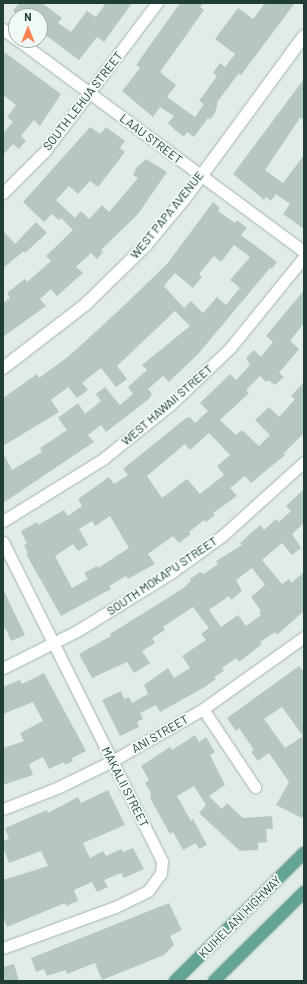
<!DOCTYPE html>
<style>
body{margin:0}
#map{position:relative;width:307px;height:984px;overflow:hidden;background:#e1ece8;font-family:Barlow,sans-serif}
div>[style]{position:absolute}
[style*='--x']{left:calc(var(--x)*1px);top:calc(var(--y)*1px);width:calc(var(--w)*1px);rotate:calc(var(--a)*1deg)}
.building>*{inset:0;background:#b6c7c1}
.roads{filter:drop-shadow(0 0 1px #a3b4af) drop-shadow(0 0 1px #a3b4af)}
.street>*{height:11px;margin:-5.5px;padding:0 5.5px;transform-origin:5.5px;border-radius:5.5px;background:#fff}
.secondary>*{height:12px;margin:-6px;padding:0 6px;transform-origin:6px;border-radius:6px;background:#fff}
.primary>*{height:12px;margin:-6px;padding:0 6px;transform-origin:6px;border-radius:6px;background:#63a497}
span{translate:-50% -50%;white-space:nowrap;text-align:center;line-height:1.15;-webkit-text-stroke:4px #f1f9f5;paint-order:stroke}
.street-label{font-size:12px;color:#203e37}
.frame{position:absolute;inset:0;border:4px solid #203e37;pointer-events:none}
.north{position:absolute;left:8px;top:8px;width:40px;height:40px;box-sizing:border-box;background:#f1f9f5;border:1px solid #9daea9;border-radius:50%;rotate:0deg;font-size:11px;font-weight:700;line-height:16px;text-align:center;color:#203e37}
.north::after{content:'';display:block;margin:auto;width:14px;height:18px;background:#f98452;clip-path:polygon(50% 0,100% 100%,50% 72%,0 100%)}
</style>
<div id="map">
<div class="building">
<div style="clip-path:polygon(19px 3px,42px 3px,62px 18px,58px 23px,71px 32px,87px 11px,96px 17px,106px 3px,132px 3px,104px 42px,97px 37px,79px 60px,40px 31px,40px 16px,20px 16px,13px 11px)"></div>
<div style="clip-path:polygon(180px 3px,204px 3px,200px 7px,204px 10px,160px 72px,176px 85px,167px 97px,195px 117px,204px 104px,199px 101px,217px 76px,213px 73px,220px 63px,225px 67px,235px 54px,215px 39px,238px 8px,253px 19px,265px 3px,295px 3px,241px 75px,239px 73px,218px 101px,215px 113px,210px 120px,208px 118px,194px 137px,187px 132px,184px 137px,175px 130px,168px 123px,174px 116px,160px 107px,153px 117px,122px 91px,140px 68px,136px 65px)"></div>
<div style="clip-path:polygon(3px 51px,61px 94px,40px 126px,34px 120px,21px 136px,26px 141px,19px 149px,13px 144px,3px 155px,3px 133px,13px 122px,7px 117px,16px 105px,3px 95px)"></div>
<div style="clip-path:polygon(304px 79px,304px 120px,300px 118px,265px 170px,283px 183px,304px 155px,304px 229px,283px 214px,290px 204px,276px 194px,271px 201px,266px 197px,264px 200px,233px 174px)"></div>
<div style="clip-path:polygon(90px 127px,100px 134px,106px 127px,125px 141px,120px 148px,125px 152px,98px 187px,90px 181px,78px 194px,69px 186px,56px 200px,75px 218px,81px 211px,89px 219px,102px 205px,109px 212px,138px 178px,133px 175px,136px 168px,146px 159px,167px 172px,138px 214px,101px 250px,103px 252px,97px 259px,91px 253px,76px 267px,83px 273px,57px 296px,51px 289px,40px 299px,46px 306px,3px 337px,3px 303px,10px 298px,7px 293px,25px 279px,27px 282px,51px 261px,46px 256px,73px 230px,61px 218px,59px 220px,52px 214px,44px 222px,23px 202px)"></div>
<div style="clip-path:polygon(evenodd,213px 202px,220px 208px,218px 211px,235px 223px,237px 220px,247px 228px,241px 235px,277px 262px,272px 269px,270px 268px,199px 353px,169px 382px,163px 376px,148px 389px,152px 394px,149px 399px,106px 432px,101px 425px,88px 435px,94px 442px,3px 503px,3px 453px,12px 470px,42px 452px,40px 448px,67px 430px,58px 418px,78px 403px,85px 414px,101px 401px,96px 394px,105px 387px,120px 405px,133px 394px,128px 387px,147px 370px,142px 365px,190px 326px,175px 311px,117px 366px,127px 379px,116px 387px,101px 368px,82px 383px,88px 390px,77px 398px,68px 387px,51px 400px,59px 412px,3px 446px,3px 398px,37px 374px,39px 378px,69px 356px,116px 313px,167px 264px,213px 202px,234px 245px,250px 257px,230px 280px,240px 288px,226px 305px,217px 297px,203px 313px,191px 301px,184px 308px,164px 286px,175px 273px,193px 288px,202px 277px,199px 274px,214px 256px,221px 262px,234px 245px)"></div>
<div style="clip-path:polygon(36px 222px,47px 233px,25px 253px,24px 251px,3px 268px,3px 231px,15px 244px)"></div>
<div style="clip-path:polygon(evenodd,304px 290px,304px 323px,290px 341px,299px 349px,279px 373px,284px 377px,275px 385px,268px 380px,266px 382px,260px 376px,246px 390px,249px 393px,220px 420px,236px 435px,242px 430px,259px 446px,270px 435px,255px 420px,269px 407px,279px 417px,295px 399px,291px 396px,304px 382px,304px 433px,283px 454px,285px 455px,251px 483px,245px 476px,230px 488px,237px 496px,213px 513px,215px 515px,206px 522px,204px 520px,189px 532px,191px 534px,179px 543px,173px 536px,148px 554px,155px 564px,128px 579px,126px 576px,109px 586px,111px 589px,61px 616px,26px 554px,28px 553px,24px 545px,27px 544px,21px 531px,37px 522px,38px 525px,64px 510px,68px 516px,82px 506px,78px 499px,109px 477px,114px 484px,128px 475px,123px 469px,186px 418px,190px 417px,195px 423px,208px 411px,200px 403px,230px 374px,236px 380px,250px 365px,246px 358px,254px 350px,261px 357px,273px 342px,266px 336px,304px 290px,209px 433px,230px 455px,217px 466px,224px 475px,200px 494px,187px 479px,162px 498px,147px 476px,185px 444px,190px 450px,209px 433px,304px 290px,110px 516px,129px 548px,98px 568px,97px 566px,84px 573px,88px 579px,72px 588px,55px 556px,73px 544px,78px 551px,88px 545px,79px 529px,92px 521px,95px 526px,110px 516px)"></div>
<div style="clip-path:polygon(evenodd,304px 489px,304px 523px,292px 534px,301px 548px,292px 555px,282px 543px,262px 560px,282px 584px,289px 579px,291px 583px,304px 572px,304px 611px,277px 635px,275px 632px,260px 642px,262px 644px,239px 662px,236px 658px,222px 668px,224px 671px,214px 677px,216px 679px,203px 688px,160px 712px,156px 705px,140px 713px,143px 719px,137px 722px,139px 727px,120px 736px,102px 700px,121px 691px,124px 699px,129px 697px,132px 703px,148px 694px,144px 685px,168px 668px,174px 678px,190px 668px,182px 656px,206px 640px,201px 634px,209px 628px,193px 607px,163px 627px,165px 630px,152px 638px,155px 643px,142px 651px,150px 663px,134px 673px,127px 662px,92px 678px,79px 654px,111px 636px,110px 634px,182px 589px,191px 581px,190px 579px,200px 572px,204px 574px,218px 564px,216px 561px,242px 545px,240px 543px,260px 525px,264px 530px,276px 519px,279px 522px,291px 511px,286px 506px,304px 489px,252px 568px,265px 585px,251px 597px,261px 611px,259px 612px,261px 615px,246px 626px,238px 615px,221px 627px,209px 610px,229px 596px,231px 600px,242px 591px,236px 580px,252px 568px)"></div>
<div style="clip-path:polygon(3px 589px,25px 635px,11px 641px,6px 629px,3px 630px)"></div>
<div style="clip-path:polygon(evenodd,299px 666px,304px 672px,304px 813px,302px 818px,276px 805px,289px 782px,269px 753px,258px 761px,251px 752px,254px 750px,239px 728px,236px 731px,227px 718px,299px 666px,282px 707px,303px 736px,285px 748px,264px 719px,282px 707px)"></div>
<div style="clip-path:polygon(44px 673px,86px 751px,72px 758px,73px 761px,65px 765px,64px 762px,49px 769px,43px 757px,29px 764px,33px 775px,3px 785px,3px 748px,24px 741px,20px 733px,43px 721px,33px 702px,3px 714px,3px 687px,20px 680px,22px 684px)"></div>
<div style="clip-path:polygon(195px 735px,199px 742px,206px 737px,215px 752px,210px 755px,225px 785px,209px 796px,222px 809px,227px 803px,243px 818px,272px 816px,273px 829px,266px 829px,267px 842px,258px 843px,258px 850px,240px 851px,199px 813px,206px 805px,194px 786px,177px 796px,191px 821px,193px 819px,207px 845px,199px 849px,196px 843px,183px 850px,173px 832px,170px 834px,150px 798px,151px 793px,145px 783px,149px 780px,141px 766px,170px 747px,172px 750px)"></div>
<div style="clip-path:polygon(108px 790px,125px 825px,83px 843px,90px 858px,103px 851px,106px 856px,121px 849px,123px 852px,133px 848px,144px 869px,124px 878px,121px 873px,104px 880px,108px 887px,97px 892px,92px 882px,74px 890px,78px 901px,66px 906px,65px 903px,7px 927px,3px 917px,3px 880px,48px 866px,41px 851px,9px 863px,3px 847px,3px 841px,9px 839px,5px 828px,47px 810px,48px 813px,78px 797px,81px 803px)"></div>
<div style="clip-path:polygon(169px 903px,182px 930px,170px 936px,174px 945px,164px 955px,102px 980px,95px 963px,67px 974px,65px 970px,47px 976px,44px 969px,36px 972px,31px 958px)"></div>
<div style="clip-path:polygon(14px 964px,19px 981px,3px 981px,3px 967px)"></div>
</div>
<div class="roads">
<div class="street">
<div style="--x:3;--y:29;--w:16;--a:38"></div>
<div style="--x:18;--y:40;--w:356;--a:36.5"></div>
<div style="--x:3;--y:193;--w:59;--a:-45"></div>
<div style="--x:45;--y:151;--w:186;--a:-52.9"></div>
<div style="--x:3;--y:521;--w:118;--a:-31.8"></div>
<div style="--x:103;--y:459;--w:86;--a:-38.9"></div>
<div style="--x:170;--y:405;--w:83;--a:-43.5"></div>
<div style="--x:230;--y:348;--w:117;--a:-50.9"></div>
<div style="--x:3;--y:542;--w:356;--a:63.5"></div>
<div style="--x:162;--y:861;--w:12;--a:95"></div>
<div style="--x:161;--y:873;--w:22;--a:126"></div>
<div style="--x:148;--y:891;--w:37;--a:154"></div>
<div style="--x:115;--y:907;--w:119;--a:159.9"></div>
<div style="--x:3;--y:668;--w:83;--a:-26.6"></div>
<div style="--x:77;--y:631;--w:112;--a:-31.8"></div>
<div style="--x:172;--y:572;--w:62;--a:-35.8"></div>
<div style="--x:222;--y:536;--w:110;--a:-42.1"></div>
<div style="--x:203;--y:709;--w:94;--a:56.3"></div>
<div style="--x:3;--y:809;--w:60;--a:-21.4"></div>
<div style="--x:59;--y:787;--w:59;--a:-26.1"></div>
<div style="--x:112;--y:761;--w:105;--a:-29.7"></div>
<div style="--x:203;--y:709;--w:124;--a:-35.5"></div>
</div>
<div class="secondary">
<div style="--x:3;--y:368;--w:105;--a:-37.6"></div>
<div style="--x:86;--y:304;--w:84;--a:-44.5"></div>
<div style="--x:146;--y:245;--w:61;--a:-50.3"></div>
<div style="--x:185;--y:198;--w:201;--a:-53.7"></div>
</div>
<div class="primary">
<div style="--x:175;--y:981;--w:182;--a:-44.8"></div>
<div style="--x:214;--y:981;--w:127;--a:-44.7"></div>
</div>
</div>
<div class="street-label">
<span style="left:83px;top:101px;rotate:-52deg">SOUTH LEHUA STREET</span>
<span style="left:151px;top:139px;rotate:37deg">LAAU STREET</span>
<span style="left:167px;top:215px;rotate:-51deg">WEST PAPA AVENUE</span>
<span style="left:167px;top:405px;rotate:-41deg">WEST HAWAII STREET</span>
<span style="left:162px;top:576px;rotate:-34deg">SOUTH MOKAPU STREET</span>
<span style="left:160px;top:734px;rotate:-30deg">ANI STREET</span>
<span style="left:125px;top:787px;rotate:63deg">MAKALII STREET</span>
<span style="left:240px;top:917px;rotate:-45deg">KUIHELANI HIGHWAY</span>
</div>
<div class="frame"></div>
<div class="north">N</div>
</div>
